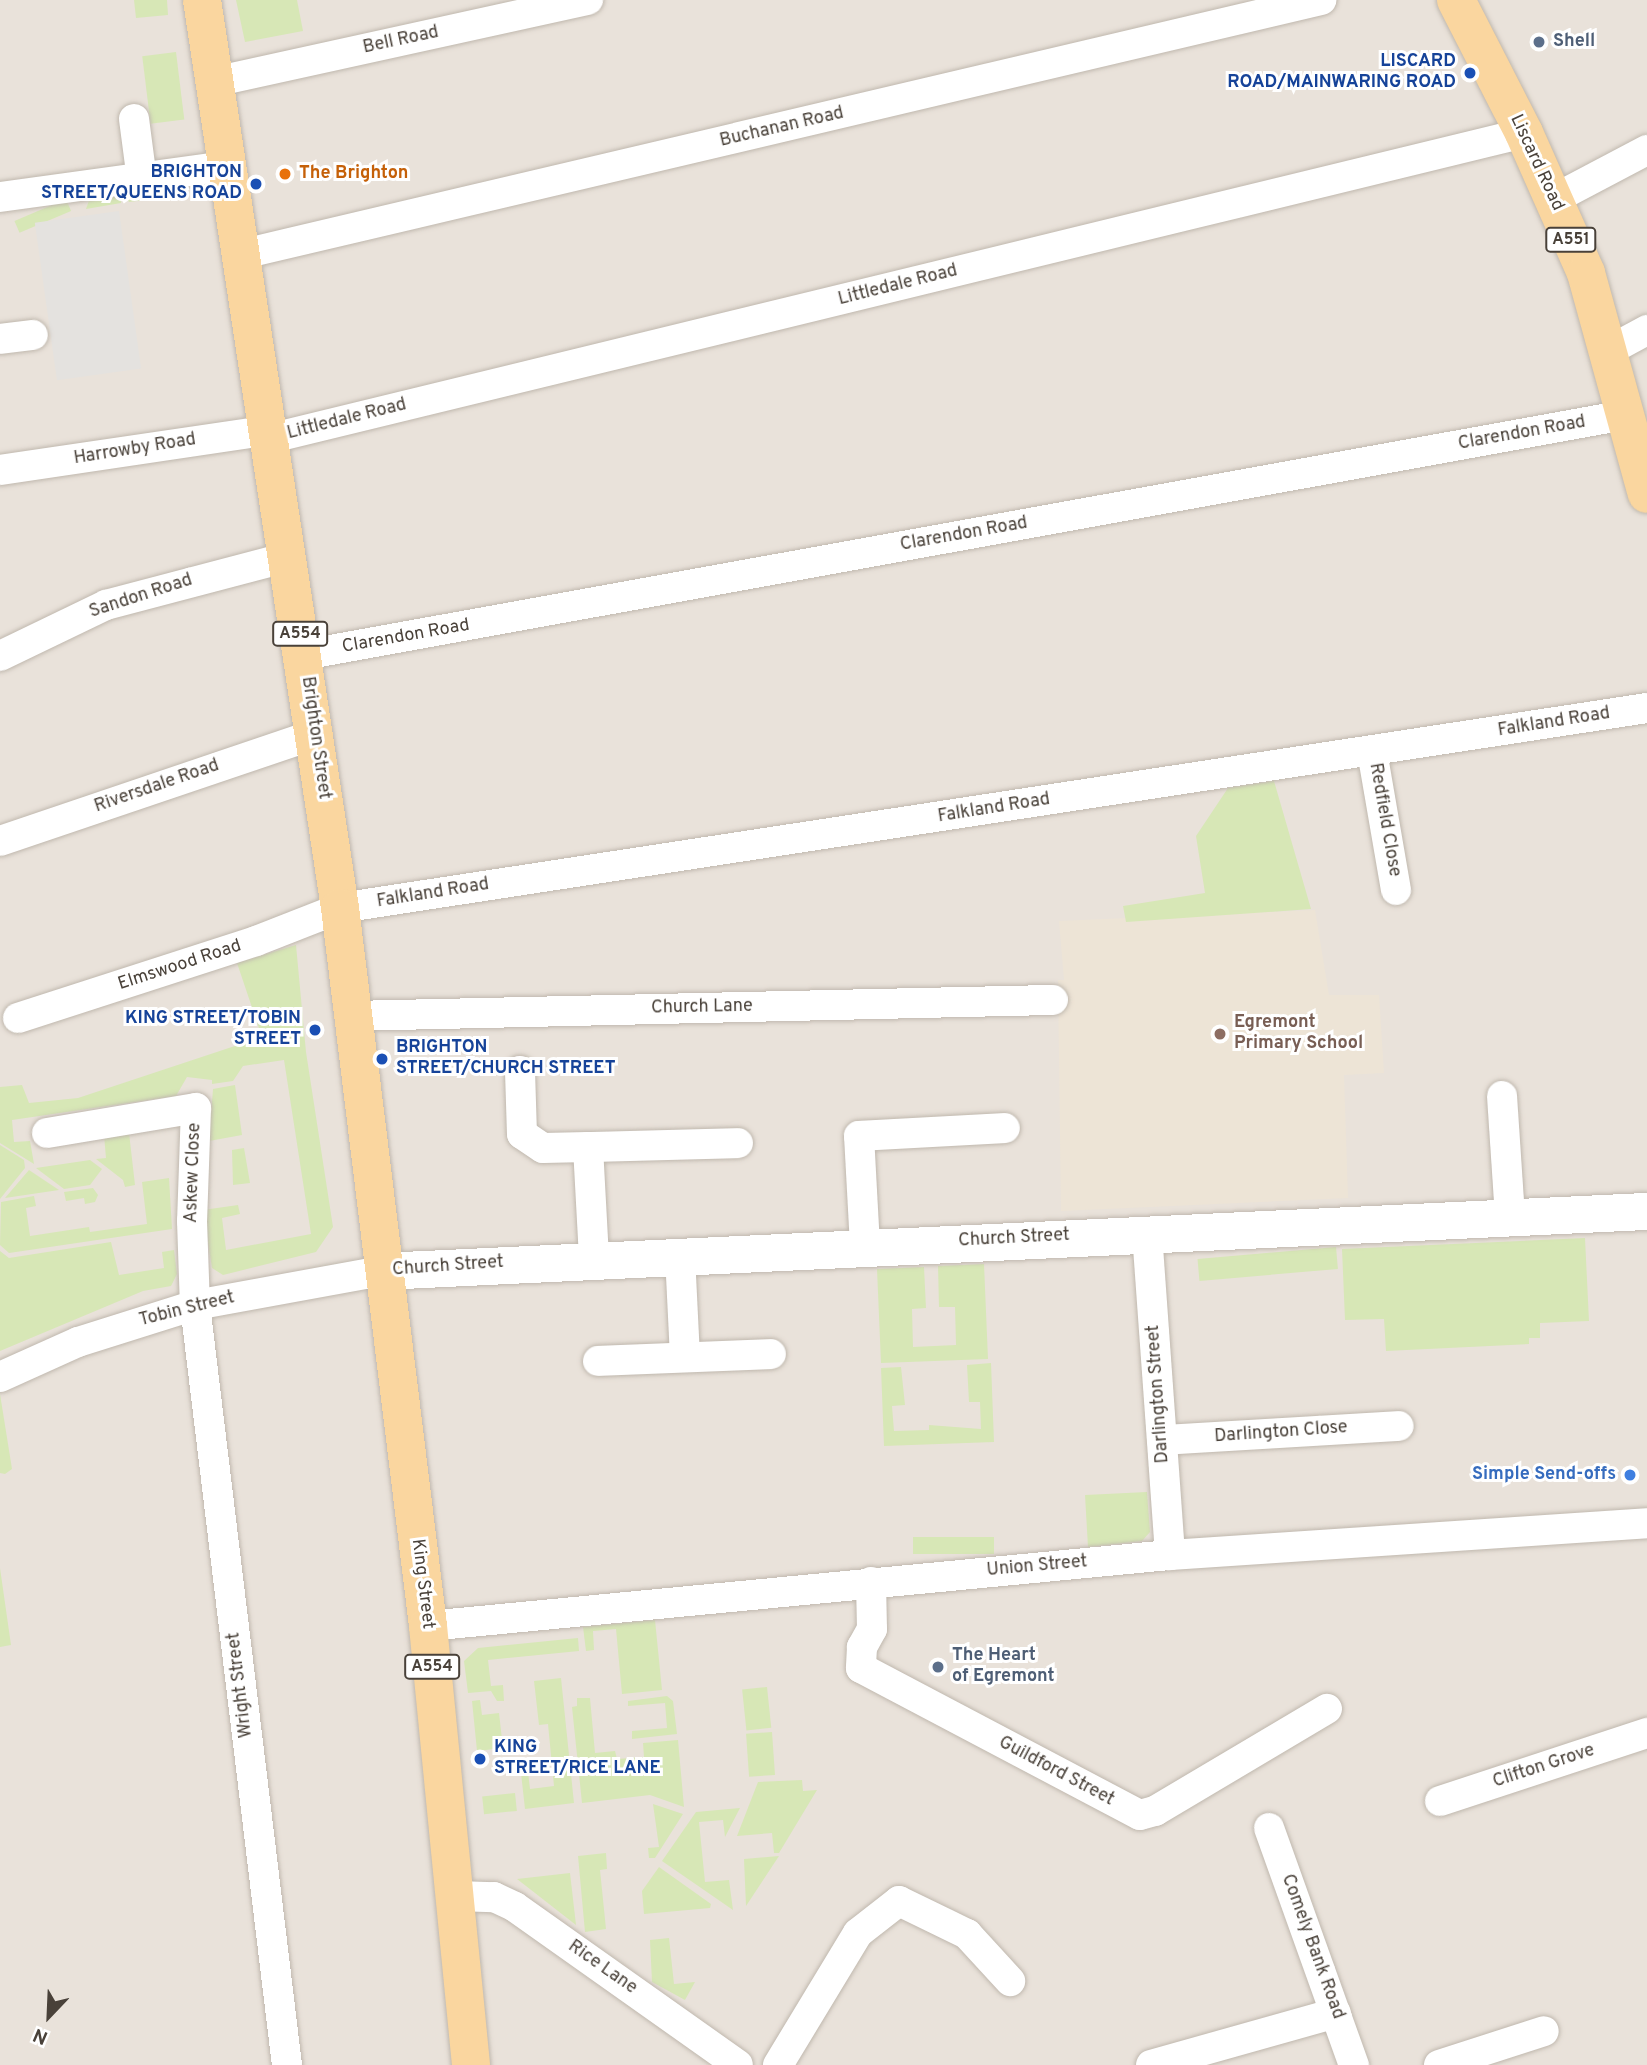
<!DOCTYPE html>
<style>
body{margin:0}
#map{position:relative;width:1647px;height:2065px;overflow:hidden;background:#f5f1eb;font-family:Overpass,sans-serif}
div>[style]{position:absolute}
[style*='--x']{left:calc(var(--x)*1px);top:calc(var(--y)*1px);width:calc(var(--w)*1px);rotate:calc(var(--a)*1deg)}
.residential>*{inset:0;background:#e9e2da;transform-origin:0 0}
.education>*{inset:0;background:#ede4d6}
.green>*{inset:0;background:#d7e7b6;transform-origin:0 0}
.parking>*{inset:0;background:#e4e2df;transform-origin:0 0}
.roads{filter:drop-shadow(0 0 2px #c0b8ae) drop-shadow(0 0 2px #c0b8ae)}
.minor>*{height:30px;margin:-15px;padding:0 15px;transform-origin:15px;border-radius:15px;background:#fff}
.tertiary>*{height:37px;margin:-18.5px;padding:0 18.5px;transform-origin:18.5px;border-radius:18.5px;background:#fff}
.primary>*{height:38px;margin:-19px;padding:0 19px;transform-origin:19px;border-radius:19px;background:#fad69f}
.dots>*{width:19px;height:19px;translate:-50% -50%;box-sizing:border-box;border:4px solid #fff;border-radius:50%}
span{translate:-50% -50%;white-space:nowrap;text-align:center;line-height:1.15;-webkit-text-stroke:6px #fff;paint-order:stroke}
.shield-label span{padding:2px 5px;background:#fff;border:2px solid;border-radius:5px;-webkit-text-stroke-width:0}
.shield-label{font-size:16px;color:#494139;font-weight:700}
.street-label{font-size:18px;color:#494139}
.service-label{font-size:18px;color:#4e5e75;font-weight:700}
.left{translate:0 -50%;text-align:left}
.transit-label{font-size:18px;color:#164399;font-weight:700}
.right{translate:-100% -50%;text-align:right}
.food-label{font-size:18px;color:#c56008;font-weight:700}
.education-label{font-size:18px;color:#785e54;font-weight:700}
.shop-label{font-size:18px;color:#366cbe;font-weight:700}
.north{position:absolute;left:14px;top:1981px;width:70px;height:70px;-webkit-text-stroke:5px #fff;paint-order:stroke;rotate:203deg;font-size:19px;font-weight:700;line-height:28px;text-align:center;color:#494139}
.north::after{content:'';display:block;margin:auto;width:24px;height:32px;background:#494139;clip-path:polygon(50% 0,100% 100%,50% 72%,0 100%)}
</style>
<div id="map">
<div class="residential">
<div style="left:0;top:0;width:1647px;height:2065px"></div>
</div>
<div class="education">
<div style="clip-path:polygon(1315px 910px,1329px 995px,1379px 995px,1384px 1073px,1344px 1075px,1348px 1198px,1061px 1211px,1058px 980px,1064px 980px,1059px 921px)"></div>
</div>
<div class="green">
<div style="clip-path:polygon(134px 0,167px 0,168px 15px,136px 18px)"></div>
<div style="clip-path:polygon(236px 0,297px 0,303px 31px,245px 42px)"></div>
<div style="left:176px;top:52px;width:68px;height:34px;rotate:83deg"></div>
<div style="clip-path:polygon(157px 186px,160px 198px,129px 202px,126px 197px,127px 191px)"></div>
<div style="clip-path:polygon(120px 192px,121px 203px,86px 209px,91px 195px)"></div>
<div style="left:66px;top:199px;width:13px;height:56px;rotate:67deg"></div>
<div style="clip-path:polygon(1274px 781px,1311px 909px,1126px 922px,1123px 906px,1205px 893px,1196px 836px,1228px 788px)"></div>
<div style="clip-path:polygon(296px 945px,306px 1052px,333px 1227px,316px 1252px,223px 1275px,212px 1268px,203px 1210px,238px 1205px,240px 1214px,222px 1218px,226px 1250px,311px 1234px,284px 1060px,243px 1066px,233px 1081px,212px 1084px,212px 1080px,187px 1077px,176px 1096px,12px 1120px,14px 1142px,30px 1141px,34px 1164px,0 1143px,0 1087px,22px 1085px,29px 1103px,78px 1098px,262px 1037px,237px 963px)"></div>
<div style="clip-path:polygon(235px 1085px,242px 1135px,209px 1141px,213px 1089px)"></div>
<div style="clip-path:polygon(128px 1124px,135px 1185px,125px 1187px,123px 1180px,96px 1159px,106px 1158px,104px 1135px)"></div>
<div style="clip-path:polygon(0 1145px,24px 1160px,25px 1168px,0 1199px)"></div>
<div style="clip-path:polygon(244px 1148px,250px 1183px,233px 1185px,232px 1150px)"></div>
<div style="clip-path:polygon(90px 1160px,102px 1169px,90px 1185px,64px 1189px,36px 1168px)"></div>
<div style="clip-path:polygon(29px 1170px,59px 1190px,5px 1198px)"></div>
<div style="clip-path:polygon(169px 1178px,172px 1229px,9px 1253px,0 1245px,1px 1202px,34px 1196px,36px 1206px,26px 1208px,30px 1236px,89px 1227px,90px 1232px,147px 1224px,142px 1182px)"></div>
<div style="clip-path:polygon(93px 1188px,98px 1195px,95px 1202px,85px 1204px,84px 1198px,66px 1201px,64px 1192px)"></div>
<div style="clip-path:polygon(1585px 1238px,1589px 1321px,1540px 1323px,1540px 1338px,1529px 1338px,1529px 1344px,1386px 1351px,1384px 1319px,1345px 1320px,1342px 1249px)"></div>
<div style="clip-path:polygon(111px 1242px,119px 1275px,164px 1268px,162px 1252px,174px 1250px,177px 1274px,171px 1286px,143px 1291px,0 1351px,0 1251px,9px 1258px)"></div>
<div style="left:1336px;top:1247px;width:22px;height:139px;rotate:85deg"></div>
<div style="clip-path:polygon(984px 1264px,988px 1359px,881px 1363px,877px 1269px,924px 1267px,926px 1308px,912px 1309px,913px 1347px,956px 1345px,955px 1307px,939px 1307px,938px 1266px)"></div>
<div style="clip-path:polygon(991px 1363px,994px 1442px,884px 1446px,881px 1368px,901px 1367px,905px 1405px,892px 1406px,894px 1431px,929px 1430px,929px 1425px,981px 1429px,980px 1402px,969px 1402px,967px 1365px)"></div>
<div style="clip-path:polygon(0 1394px,12px 1469px,5px 1474px,0 1473px)"></div>
<div style="clip-path:polygon(1147px 1492px,1150px 1532px,1142px 1541px,1088px 1547px,1085px 1495px)"></div>
<div style="left:994px;top:1537px;width:17px;height:81px;rotate:90deg"></div>
<div style="clip-path:polygon(0 1568px,11px 1645px,0 1647px)"></div>
<div style="clip-path:polygon(655px 1620px,662px 1690px,622px 1694px,616px 1629px,593px 1631px,594px 1650px,586px 1651px,583px 1627px)"></div>
<div style="clip-path:polygon(578px 1638px,579px 1651px,488px 1660px,491px 1686px,503px 1685px,504px 1701px,497px 1701px,491px 1691px,468px 1693px,464px 1661px,478px 1648px)"></div>
<div style="clip-path:polygon(561px 1678px,574px 1803px,525px 1809px,521px 1773px,528px 1772px,530px 1789px,554px 1786px,548px 1724px,539px 1725px,534px 1681px)"></div>
<div style="left:767px;top:1687px;width:41px;height:25px;rotate:84deg"></div>
<div style="clip-path:polygon(667px 1696px,673px 1701px,677px 1734px,632px 1739px,632px 1731px,667px 1728px,665px 1703px,628px 1706px,628px 1701px)"></div>
<div style="clip-path:polygon(577px 1698px,590px 1698px,595px 1753px,615px 1751px,617px 1759px,644px 1757px,643px 1743px,678px 1740px,684px 1807px,650px 1795px,582px 1803px,572px 1707px,577px 1706px)"></div>
<div style="clip-path:polygon(480px 1700px,482px 1715px,499px 1713px,503px 1748px,477px 1751px,472px 1701px)"></div>
<div style="left:772px;top:1732px;width:43px;height:26px;rotate:86deg"></div>
<div style="clip-path:polygon(802px 1780px,803px 1791px,817px 1790px,779px 1853px,774px 1853px,772px 1833px,737px 1836px,758px 1782px)"></div>
<div style="left:515px;top:1793px;width:18px;height:33px;rotate:84deg"></div>
<div style="clip-path:polygon(653px 1804px,683px 1814px,655px 1858px,649px 1858px,648px 1848px,659px 1847px)"></div>
<div style="clip-path:polygon(740px 1808px,725px 1837px,723px 1820px,699px 1822px,705px 1882px,729px 1880px,733px 1910px,662px 1861px,696px 1812px)"></div>
<div style="clip-path:polygon(606px 1853px,607px 1869px,600px 1870px,606px 1929px,585px 1932px,578px 1856px)"></div>
<div style="clip-path:polygon(779px 1856px,746px 1906px,744px 1859px)"></div>
<div style="clip-path:polygon(659px 1867px,711px 1904px,710px 1908px,644px 1914px,642px 1891px)"></div>
<div style="clip-path:polygon(570px 1873px,576px 1925px,517px 1879px)"></div>
<div style="clip-path:polygon(669px 1938px,674px 1984px,695px 1982px,685px 2000px,652px 1982px,650px 1940px)"></div>
</div>
<div class="parking">
<div style="left:119px;top:211px;width:159px;height:85px;rotate:82deg"></div>
</div>
<div class="roads">
<div class="minor">
<div style="--x:214;--y:82;--w:383;--a:-12.4"></div>
<div style="--x:134;--y:119;--w:62;--a:82.5"></div>
<div style="--x:0;--y:197;--w:229;--a:-7.8"></div>
<div style="--x:1554;--y:199;--w:105;--a:-27.8"></div>
<div style="--x:243;--y:254;--w:1108;--a:-13.26"></div>
<div style="--x:0;--y:339;--w:33;--a:-7"></div>
<div style="--x:1610;--y:350;--w:42;--a:-28.4"></div>
<div style="--x:272;--y:438;--w:1289;--a:-13.69"></div>
<div style="--x:0;--y:470;--w:274;--a:-8.4"></div>
<div style="--x:303;--y:655;--w:1344;--a:-10.29"></div>
<div style="--x:0;--y:656;--w:118;--a:-25.7"></div>
<div style="--x:106;--y:605;--w:188;--a:-14.8"></div>
<div style="--x:1372;--y:751;--w:141;--a:80.2"></div>
<div style="--x:0;--y:841;--w:331;--a:-18.7"></div>
<div style="--x:351;--y:1016;--w:702;--a:-1.31"></div>
<div style="--x:18;--y:1018;--w:250;--a:-17.9"></div>
<div style="--x:256;--y:941;--w:90;--a:-21.4"></div>
<div style="--x:340;--y:908;--w:1322;--a:-8.7"></div>
<div style="--x:520;--y:1071;--w:63;--a:88.2"></div>
<div style="--x:522;--y:1134;--w:25;--a:34"></div>
<div style="--x:543;--y:1148;--w:45;--a:-1.3"></div>
<div style="--x:588;--y:1147;--w:112;--a:86.9"></div>
<div style="--x:1502;--y:1096;--w:122;--a:86.2"></div>
<div style="--x:47;--y:1133;--w:151;--a:-9.5"></div>
<div style="--x:196;--y:1108;--w:113;--a:92"></div>
<div style="--x:192;--y:1221;--w:84;--a:88"></div>
<div style="--x:195;--y:1305;--w:766;--a:83.1"></div>
<div style="--x:588;--y:1147;--w:150;--a:-1.5"></div>
<div style="--x:1147;--y:1233;--w:323;--a:85.9"></div>
<div style="--x:865;--y:1246;--w:110;--a:-93.1"></div>
<div style="--x:859;--y:1136;--w:146;--a:-3.1"></div>
<div style="--x:680;--y:1255;--w:102;--a:87.2"></div>
<div style="--x:598;--y:1361;--w:173;--a:-2.3"></div>
<div style="--x:0;--y:1377;--w:85;--a:-24.2"></div>
<div style="--x:78;--y:1342;--w:123;--a:-17.5"></div>
<div style="--x:195;--y:1305;--w:190;--a:-10.3"></div>
<div style="--x:1163;--y:1440;--w:236;--a:-3.4"></div>
<div style="--x:871;--y:1582;--w:47;--a:88.8"></div>
<div style="--x:872;--y:1629;--w:21;--a:119"></div>
<div style="--x:862;--y:1647;--w:21;--a:93"></div>
<div style="--x:861;--y:1668;--w:315;--a:27.8"></div>
<div style="--x:1140;--y:1815;--w:16;--a:-15"></div>
<div style="--x:1155;--y:1811;--w:200;--a:-30.7"></div>
<div style="--x:428;--y:1626;--w:745;--a:-5.47"></div>
<div style="--x:1170;--y:1555;--w:478;--a:-3.8"></div>
<div style="--x:1440;--y:1801;--w:218;--a:-18.2"></div>
<div style="--x:1269;--y:1828;--w:252;--a:70.3"></div>
<div style="--x:456;--y:1896;--w:38;--a:2"></div>
<div style="--x:494;--y:1897;--w:23;--a:25"></div>
<div style="--x:515;--y:1907;--w:273;--a:35.3"></div>
<div style="--x:778;--y:2065;--w:154;--a:-58.8"></div>
<div style="--x:858;--y:1933;--w:52;--a:-38"></div>
<div style="--x:899;--y:1901;--w:76;--a:25.9"></div>
<div style="--x:967;--y:1934;--w:64;--a:47.5"></div>
<div style="--x:1151;--y:2065;--w:192;--a:-15.7"></div>
<div style="--x:1439;--y:2065;--w:110;--a:-17.9"></div>
</div>
<div class="tertiary">
<div style="--x:382;--y:1271;--w:1266;--a:-2.72"></div>
</div>
<div class="primary">
<div style="--x:202;--y:0;--w:918;--a:81.36"></div>
<div style="--x:340;--y:908;--w:723;--a:83.01"></div>
<div style="--x:428;--y:1626;--w:441;--a:84.4"></div>
<div style="--x:1456;--y:0;--w:149;--a:62.9"></div>
<div style="--x:1524;--y:133;--w:153;--a:66.1"></div>
<div style="--x:1586;--y:273;--w:229;--a:74.6"></div>
</div>
</div>
<div class="dots">
<div style="left:1539px;top:42px;background:#5c6f8a"></div>
<div style="left:1470px;top:73px;background:#1a4fb4"></div>
<div style="left:285px;top:174px;background:#e8710a"></div>
<div style="left:256px;top:184px;background:#1a4fb4"></div>
<div style="left:315px;top:1030px;background:#1a4fb4"></div>
<div style="left:1220px;top:1034px;background:#8d6e63"></div>
<div style="left:382px;top:1059px;background:#1a4fb4"></div>
<div style="left:1630px;top:1475px;background:#3f7fe0"></div>
<div style="left:938px;top:1667px;background:#5c6f8a"></div>
<div style="left:480px;top:1759px;background:#1a4fb4"></div>
</div>
<div class="shield-label">
<span style="left:1571px;top:240px">A551</span>
<span style="left:300px;top:634px">A554</span>
<span style="left:432px;top:1667px">A554</span>
</div>
<div class="street-label">
<span style="left:401px;top:41px;rotate:-12deg">Bell Road</span>
<span style="left:782px;top:128px;rotate:-13deg">Buchanan Road</span>
<span style="left:1536px;top:163px;rotate:65deg">Liscard Road</span>
<span style="left:898px;top:286px;rotate:-14deg">Littledale Road</span>
<span style="left:347px;top:420px;rotate:-14deg">Littledale Road</span>
<span style="left:1522px;top:434px;rotate:-10deg">Clarendon Road</span>
<span style="left:135px;top:450px;rotate:-9deg">Harrowby Road</span>
<span style="left:964px;top:535px;rotate:-10deg">Clarendon Road</span>
<span style="left:141px;top:597px;rotate:-18deg">Sandon Road</span>
<span style="left:406px;top:637px;rotate:-10deg">Clarendon Road</span>
<span style="left:1554px;top:723px;rotate:-9deg">Falkland Road</span>
<span style="left:315px;top:738px;rotate:82deg">Brighton Street</span>
<span style="left:157px;top:787px;rotate:-19deg">Riversdale Road</span>
<span style="left:994px;top:809px;rotate:-9deg">Falkland Road</span>
<span style="left:1384px;top:820px;rotate:80deg">Redfield Close</span>
<span style="left:433px;top:894px;rotate:-9deg">Falkland Road</span>
<span style="left:180px;top:966px;rotate:-18deg">Elmswood Road</span>
<span style="left:702px;top:1008px;rotate:-1deg">Church Lane</span>
<span style="left:194px;top:1173px;rotate:-88deg">Askew Close</span>
<span style="left:1014px;top:1239px;rotate:-3deg">Church Street</span>
<span style="left:448px;top:1267px;rotate:-4deg">Church Street</span>
<span style="left:187px;top:1310px;rotate:-14deg">Tobin Street</span>
<span style="left:1159px;top:1394px;rotate:-94deg">Darlington Street</span>
<span style="left:1281px;top:1433px;rotate:-4deg">Darlington Close</span>
<span style="left:1037px;top:1567px;rotate:-5deg">Union Street</span>
<span style="left:422px;top:1584px;rotate:83deg">King Street</span>
<span style="left:241px;top:1685px;rotate:-97deg">Wright Street</span>
<span style="left:1544px;top:1767px;rotate:-18deg">Clifton Grove</span>
<span style="left:1056px;top:1772px;rotate:28deg">Guildford Street</span>
<span style="left:1312px;top:1947px;rotate:70deg">Comely Bank Road</span>
<span style="left:602px;top:1968px;rotate:35deg">Rice Lane</span>
</div>
<div class="service-label">
<span class="left" style="left:1553px;top:42px">Shell</span>
<span class="left" style="left:952px;top:1667px">The Heart<br>of Egremont</span>
</div>
<div class="transit-label">
<span class="right" style="left:1456px;top:73px">LISCARD<br>ROAD/MAINWARING ROAD</span>
<span class="right" style="left:242px;top:184px">BRIGHTON<br>STREET/QUEENS ROAD</span>
<span class="right" style="left:301px;top:1030px">KING STREET/TOBIN<br>STREET</span>
<span class="left" style="left:396px;top:1059px">BRIGHTON<br>STREET/CHURCH STREET</span>
<span class="left" style="left:494px;top:1759px">KING<br>STREET/RICE LANE</span>
</div>
<div class="food-label">
<span class="left" style="left:299px;top:174px">The Brighton</span>
</div>
<div class="education-label">
<span class="left" style="left:1234px;top:1034px">Egremont<br>Primary School</span>
</div>
<div class="shop-label">
<span class="right" style="left:1616px;top:1475px">Simple Send-offs</span>
</div>
<div class="north">N</div>
</div>
